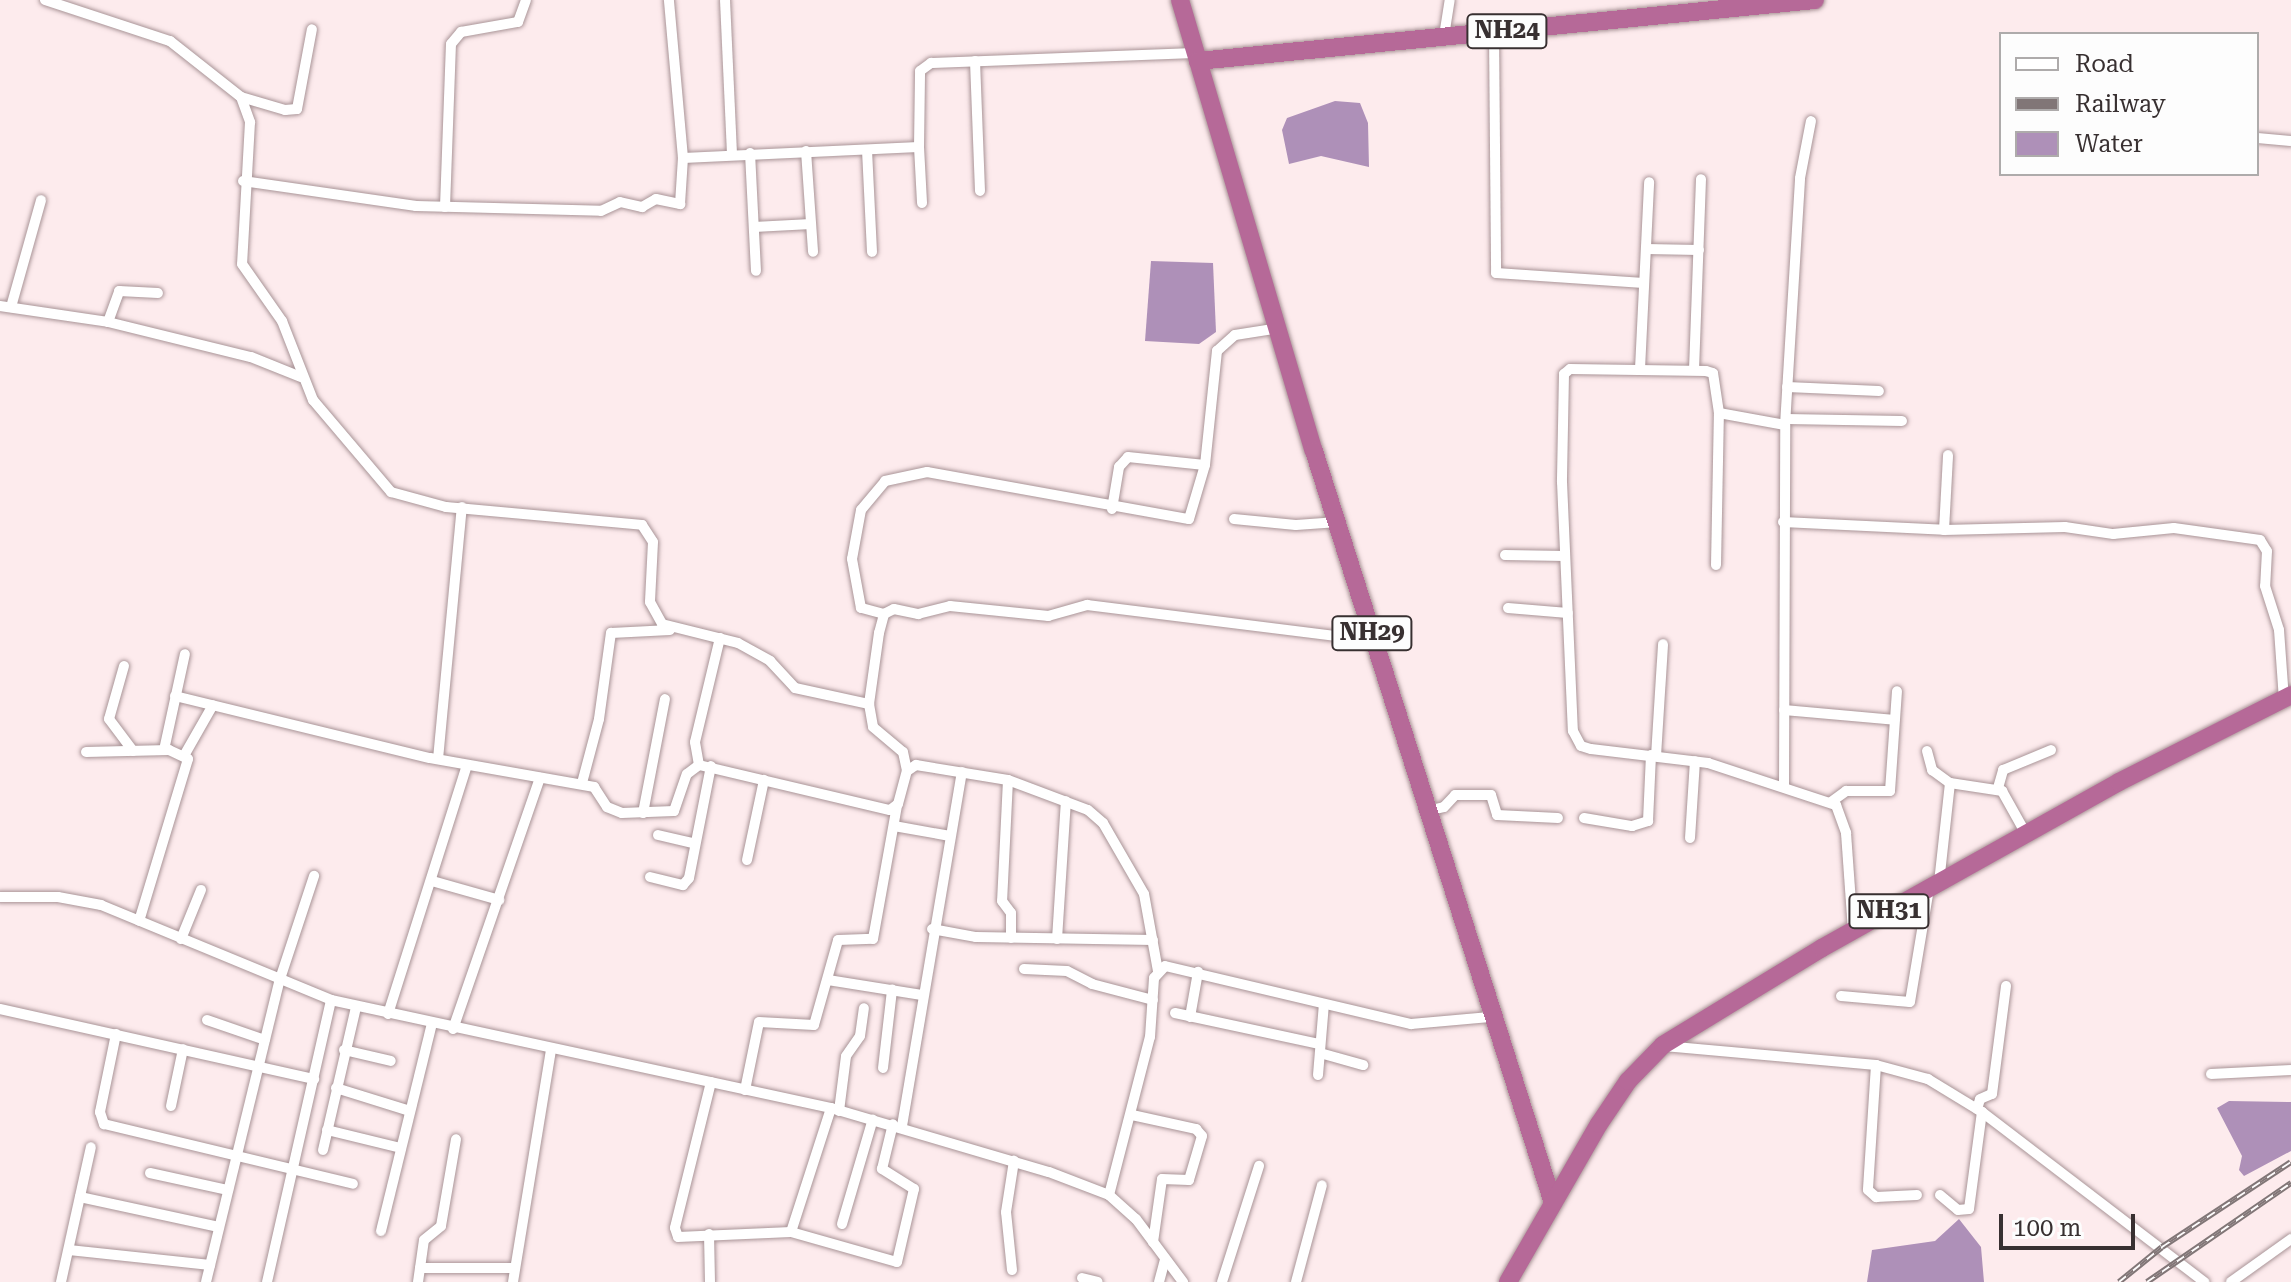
<!DOCTYPE html>
<style>
body{margin:0}
#map{position:relative;width:2291px;height:1282px;overflow:hidden;background:#fdebed;font-family:"Roboto Serif",serif}
div>[style]{position:absolute}
[style*='--x']{left:calc(var(--x)*1px);top:calc(var(--y)*1px);width:calc(var(--w)*1px);rotate:calc(var(--a)*1deg)}
.water>*{inset:0;background:#ae90b8}
.roads{filter:drop-shadow(0 0 2px #a99497) drop-shadow(0 0 2px #a99497)}
.street>*{height:10px;margin:-5px;padding:0 5px;transform-origin:5px;border-radius:5px;background:#fff}
.highway>*{height:18px;margin:-9px;padding:0 9px;transform-origin:9px;border-radius:9px;background:#b66998}
.rail>*{height:6px;margin-top:-3px;transform-origin:0;background:repeating-linear-gradient(90deg,#fdfdfd 0 9px,#817677 0 18px);box-sizing:border-box;border-block:2px solid #817677}
span{translate:-50% -50%;white-space:nowrap;text-align:center;line-height:1.15;-webkit-text-stroke:6px #fdfdfd;paint-order:stroke}
.shield-label span{padding:2px 6px;background:#fdfdfd;border:2px solid;border-radius:6px;-webkit-text-stroke-width:0}
.shield-label{font-size:24px;color:#383031;font-weight:700}
.legend{position:absolute;left:1999px;top:32px;width:260px;height:144px;box-sizing:border-box;background:#fdfdfd;border:2px solid #aeabab;margin:0;padding:10px 14px;list-style:none;font-size:24px;color:#383031}
.legend li{display:flex;align-items:center;gap:16px;height:40px}
.legend b{width:40px;border:2px solid #aeabab}
.scale{position:absolute;left:1999px;top:1214px;width:136px;height:36px;box-sizing:border-box;border:4px solid #383031;border-top:0;padding-left:10px;font-size:24px;line-height:28px;white-space:nowrap;color:#383031;-webkit-text-stroke:6px #fdfdfd;paint-order:stroke}
</style>
<div id="map">
<div class="water">
<div style="clip-path:polygon(1335px 101px,1360px 103px,1368px 123px,1369px 167px,1321px 156px,1289px 164px,1282px 130px,1287px 118px)"></div>
<div style="clip-path:polygon(1151px 261px,1213px 263px,1216px 332px,1199px 344px,1145px 341px)"></div>
<div style="clip-path:polygon(2229px 1101px,2291px 1102px,2291px 1151px,2244px 1176px,2239px 1170px,2242px 1156px,2217px 1108px)"></div>
<div style="clip-path:polygon(1959px 1219px,1981px 1247px,1984px 1282px,1867px 1282px,1872px 1250px,1935px 1241px)"></div>
</div>
<div class="roads">
<div class="street">
<div style="--x:45;--y:0;--w:132;--a:18.2"></div>
<div style="--x:170;--y:41;--w:90;--a:38.3"></div>
<div style="--x:241;--y:97;--w:27;--a:70"></div>
<div style="--x:250;--y:122;--w:142;--a:93.2"></div>
<div style="--x:242;--y:264;--w:70;--a:54.9"></div>
<div style="--x:282;--y:321;--w:85;--a:68.6"></div>
<div style="--x:313;--y:400;--w:121;--a:49.7"></div>
<div style="--x:391;--y:492;--w:57;--a:15.3"></div>
<div style="--x:446;--y:507;--w:197;--a:5.2"></div>
<div style="--x:642;--y:525;--w:20;--a:57"></div>
<div style="--x:653;--y:542;--w:60;--a:92.9"></div>
<div style="--x:650;--y:602;--w:25;--a:61"></div>
<div style="--x:662;--y:624;--w:78;--a:14"></div>
<div style="--x:738;--y:643;--w:37;--a:29"></div>
<div style="--x:770;--y:661;--w:37;--a:47"></div>
<div style="--x:795;--y:688;--w:76;--a:12.2"></div>
<div style="--x:869;--y:704;--w:23;--a:80"></div>
<div style="--x:873;--y:727;--w:39;--a:40"></div>
<div style="--x:903;--y:752;--w:19;--a:78"></div>
<div style="--x:725;--y:0;--w:153;--a:87.4"></div>
<div style="--x:1494;--y:32;--w:241;--a:89.5"></div>
<div style="--x:1496;--y:273;--w:148;--a:3.9"></div>
<div style="--x:1444;--y:36;--w:36;--a:-81"></div>
<div style="--x:975;--y:61;--w:130;--a:87.8"></div>
<div style="--x:241;--y:97;--w:46;--a:16.5"></div>
<div style="--x:285;--y:110;--w:12;--a:-5"></div>
<div style="--x:297;--y:109;--w:81;--a:-79.4"></div>
<div style="--x:2257;--y:138;--w:34;--a:5"></div>
<div style="--x:919;--y:147;--w:56;--a:86.9"></div>
<div style="--x:867;--y:150;--w:102;--a:87.2"></div>
<div style="--x:806;--y:151;--w:101;--a:86"></div>
<div style="--x:750;--y:153;--w:118;--a:87.1"></div>
<div style="--x:683;--y:158;--w:236;--a:-2.7"></div>
<div style="--x:919;--y:147;--w:76;--a:-89.2"></div>
<div style="--x:920;--y:71;--w:14;--a:-36"></div>
<div style="--x:931;--y:63;--w:265;--a:-2.2"></div>
<div style="--x:243;--y:181;--w:175;--a:8.2"></div>
<div style="--x:416;--y:206;--w:185;--a:1.5"></div>
<div style="--x:601;--y:211;--w:21;--a:-25"></div>
<div style="--x:620;--y:202;--w:23;--a:13"></div>
<div style="--x:642;--y:207;--w:16;--a:-30"></div>
<div style="--x:656;--y:199;--w:25;--a:12"></div>
<div style="--x:680;--y:204;--w:46;--a:-86.3"></div>
<div style="--x:683;--y:158;--w:159;--a:-95.1"></div>
<div style="--x:445;--y:207;--w:163;--a:-87.9"></div>
<div style="--x:451;--y:44;--w:16;--a:-50"></div>
<div style="--x:461;--y:32;--w:58;--a:-10"></div>
<div style="--x:518;--y:22;--w:23;--a:-70"></div>
<div style="--x:754;--y:227;--w:57;--a:-3"></div>
<div style="--x:1646;--y:249;--w:53;--a:1.1"></div>
<div style="--x:0;--y:306;--w:109;--a:8.4"></div>
<div style="--x:108;--y:322;--w:147;--a:13.8"></div>
<div style="--x:251;--y:357;--w:54;--a:21.8"></div>
<div style="--x:11;--y:307;--w:111;--a:-74.3"></div>
<div style="--x:108;--y:322;--w:33;--a:-70"></div>
<div style="--x:119;--y:291;--w:39;--a:3"></div>
<div style="--x:1640;--y:369;--w:187;--a:-87.2"></div>
<div style="--x:1694;--y:370;--w:191;--a:-87.9"></div>
<div style="--x:1787;--y:387;--w:92;--a:2.5"></div>
<div style="--x:1786;--y:419;--w:116;--a:1"></div>
<div style="--x:1785;--y:425;--w:67;--a:-169.7"></div>
<div style="--x:1719;--y:413;--w:40;--a:-98.5"></div>
<div style="--x:1713;--y:373;--w:7;--a:-164"></div>
<div style="--x:1706;--y:371;--w:136;--a:-179.2"></div>
<div style="--x:1570;--y:369;--w:8;--a:140"></div>
<div style="--x:1564;--y:374;--w:108;--a:91.1"></div>
<div style="--x:1562;--y:482;--w:249;--a:87.5"></div>
<div style="--x:1573;--y:731;--w:17;--a:62"></div>
<div style="--x:1581;--y:746;--w:10;--a:17"></div>
<div style="--x:1591;--y:749;--w:118;--a:6.8"></div>
<div style="--x:1708;--y:763;--w:135;--a:18.2"></div>
<div style="--x:1836;--y:805;--w:30;--a:70"></div>
<div style="--x:1846;--y:833;--w:98;--a:85.9"></div>
<div style="--x:1112;--y:509;--w:43;--a:-80.5"></div>
<div style="--x:1119;--y:467;--w:13;--a:-48"></div>
<div style="--x:1128;--y:457;--w:77;--a:5.9"></div>
<div style="--x:1234;--y:519;--w:62;--a:5.5"></div>
<div style="--x:1296;--y:525;--w:42;--a:-4.1"></div>
<div style="--x:1783;--y:522;--w:161;--a:2.8"></div>
<div style="--x:1944;--y:530;--w:121;--a:-1.4"></div>
<div style="--x:2065;--y:527;--w:49;--a:8.3"></div>
<div style="--x:2113;--y:534;--w:61;--a:-5.6"></div>
<div style="--x:2174;--y:528;--w:87;--a:7.9"></div>
<div style="--x:2260;--y:540;--w:13;--a:58"></div>
<div style="--x:2267;--y:551;--w:35;--a:93"></div>
<div style="--x:2265;--y:586;--w:46;--a:72.3"></div>
<div style="--x:2279;--y:630;--w:69;--a:85.9"></div>
<div style="--x:1944;--y:530;--w:75;--a:-86.9"></div>
<div style="--x:1505;--y:555;--w:60;--a:1"></div>
<div style="--x:1716;--y:565;--w:152;--a:-88.9"></div>
<div style="--x:1508;--y:608;--w:60;--a:4.8"></div>
<div style="--x:884;--y:614;--w:24;--a:-165"></div>
<div style="--x:861;--y:608;--w:50;--a:-100.4"></div>
<div style="--x:852;--y:559;--w:50;--a:-79.6"></div>
<div style="--x:861;--y:510;--w:38;--a:-50"></div>
<div style="--x:885;--y:481;--w:43;--a:-12.1"></div>
<div style="--x:927;--y:472;--w:266;--a:10.2"></div>
<div style="--x:1189;--y:519;--w:56;--a:-73.5"></div>
<div style="--x:1205;--y:465;--w:115;--a:-84"></div>
<div style="--x:1217;--y:351;--w:24;--a:-42"></div>
<div style="--x:1235;--y:335;--w:45;--a:-9"></div>
<div style="--x:124;--y:666;--w:55;--a:105.8"></div>
<div style="--x:109;--y:719;--w:40;--a:53"></div>
<div style="--x:175;--y:696;--w:262;--a:13.7"></div>
<div style="--x:430;--y:758;--w:167;--a:10"></div>
<div style="--x:594;--y:787;--w:24;--a:57"></div>
<div style="--x:607;--y:807;--w:16;--a:22"></div>
<div style="--x:622;--y:813;--w:52;--a:-2.2"></div>
<div style="--x:674;--y:811;--w:39;--a:-71"></div>
<div style="--x:687;--y:774;--w:15;--a:-37"></div>
<div style="--x:699;--y:765;--w:196;--a:13.3"></div>
<div style="--x:890;--y:810;--w:10;--a:-37"></div>
<div style="--x:898;--y:804;--w:34;--a:-75"></div>
<div style="--x:907;--y:771;--w:11;--a:-34"></div>
<div style="--x:916;--y:765;--w:93;--a:9.3"></div>
<div style="--x:1008;--y:780;--w:85;--a:20.6"></div>
<div style="--x:1088;--y:810;--w:20;--a:41"></div>
<div style="--x:1103;--y:823;--w:82;--a:60"></div>
<div style="--x:1144;--y:894;--w:78;--a:79.7"></div>
<div style="--x:869;--y:704;--w:72;--a:-82"></div>
<div style="--x:879;--y:633;--w:20;--a:-75"></div>
<div style="--x:884;--y:614;--w:11;--a:-27"></div>
<div style="--x:894;--y:609;--w:25;--a:12"></div>
<div style="--x:918;--y:614;--w:33;--a:-14"></div>
<div style="--x:950;--y:606;--w:99;--a:5.8"></div>
<div style="--x:1048;--y:616;--w:41;--a:-15.8"></div>
<div style="--x:1087;--y:605;--w:290;--a:7.1"></div>
<div style="--x:1784;--y:710;--w:111;--a:5.1"></div>
<div style="--x:164;--y:750;--w:98;--a:-77.7"></div>
<div style="--x:1927;--y:751;--w:20;--a:75"></div>
<div style="--x:1932;--y:770;--w:22;--a:36"></div>
<div style="--x:1950;--y:783;--w:101;--a:96.3"></div>
<div style="--x:86;--y:752;--w:83;--a:-1.4"></div>
<div style="--x:169;--y:750;--w:21;--a:25"></div>
<div style="--x:188;--y:759;--w:169;--a:106.8"></div>
<div style="--x:185;--y:754;--w:56;--a:-60.3"></div>
<div style="--x:1656;--y:756;--w:112;--a:-86.4"></div>
<div style="--x:438;--y:759;--w:253;--a:-84.6"></div>
<div style="--x:699;--y:765;--w:23;--a:-100"></div>
<div style="--x:695;--y:742;--w:107;--a:-76.5"></div>
<div style="--x:1008;--y:780;--w:121;--a:92.8"></div>
<div style="--x:1002;--y:901;--w:15;--a:53"></div>
<div style="--x:1011;--y:913;--w:25;--a:90"></div>
<div style="--x:582;--y:783;--w:66;--a:-75.1"></div>
<div style="--x:599;--y:719;--w:87;--a:-82.1"></div>
<div style="--x:611;--y:633;--w:59;--a:-2.9"></div>
<div style="--x:1950;--y:783;--w:53;--a:8.7"></div>
<div style="--x:2002;--y:791;--w:49;--a:60.8"></div>
<div style="--x:1784;--y:786;--w:361;--a:-89.8"></div>
<div style="--x:1785;--y:425;--w:247;--a:-86.5"></div>
<div style="--x:1800;--y:178;--w:58;--a:-79.1"></div>
<div style="--x:1998;--y:788;--w:19;--a:-74"></div>
<div style="--x:2003;--y:770;--w:52;--a:-22.6"></div>
<div style="--x:1831;--y:802;--w:19;--a:-36"></div>
<div style="--x:1846;--y:791;--w:44;--a:0"></div>
<div style="--x:1890;--y:791;--w:100;--a:-86"></div>
<div style="--x:1427;--y:811;--w:17;--a:-13"></div>
<div style="--x:1444;--y:807;--w:16;--a:-47"></div>
<div style="--x:1455;--y:795;--w:36;--a:0"></div>
<div style="--x:1491;--y:795;--w:21;--a:73"></div>
<div style="--x:1497;--y:815;--w:61;--a:2.8"></div>
<div style="--x:643;--y:813;--w:116;--a:-79.1"></div>
<div style="--x:1584;--y:818;--w:49;--a:9.5"></div>
<div style="--x:1632;--y:826;--w:17;--a:-17"></div>
<div style="--x:1648;--y:821;--w:66;--a:-87.4"></div>
<div style="--x:894;--y:826;--w:57;--a:10.1"></div>
<div style="--x:658;--y:835;--w:37;--a:13"></div>
<div style="--x:1690;--y:838;--w:77;--a:-86.3"></div>
<div style="--x:747;--y:860;--w:82;--a:-78"></div>
<div style="--x:650;--y:877;--w:34;--a:14"></div>
<div style="--x:683;--y:885;--w:9;--a:-49"></div>
<div style="--x:689;--y:878;--w:114;--a:-78.9"></div>
<div style="--x:432;--y:881;--w:70;--a:15.8"></div>
<div style="--x:0;--y:897;--w:58;--a:0"></div>
<div style="--x:58;--y:897;--w:44;--a:10.5"></div>
<div style="--x:101;--y:905;--w:249;--a:22.4"></div>
<div style="--x:331;--y:1000;--w:512;--a:12.19"></div>
<div style="--x:831;--y:1108;--w:227;--a:16.4"></div>
<div style="--x:1049;--y:1172;--w:64;--a:21"></div>
<div style="--x:1109;--y:1195;--w:36;--a:42"></div>
<div style="--x:1136;--y:1219;--w:79;--a:53.3"></div>
<div style="--x:932;--y:929;--w:45;--a:10.3"></div>
<div style="--x:976;--y:937;--w:177;--a:1"></div>
<div style="--x:181;--y:939;--w:53;--a:-67.8"></div>
<div style="--x:1057;--y:939;--w:138;--a:-86.3"></div>
<div style="--x:1024;--y:969;--w:43;--a:2.7"></div>
<div style="--x:1067;--y:971;--w:28;--a:27"></div>
<div style="--x:1092;--y:984;--w:63;--a:14.7"></div>
<div style="--x:828;--y:980;--w:95;--a:9.1"></div>
<div style="--x:1841;--y:996;--w:69;--a:5"></div>
<div style="--x:1910;--y:1002;--w:116;--a:-80.5"></div>
<div style="--x:0;--y:1009;--w:322;--a:12.6"></div>
<div style="--x:1175;--y:1013;--w:148;--a:12.1"></div>
<div style="--x:388;--y:1014;--w:261;--a:-72.4"></div>
<div style="--x:1190;--y:1017;--w:46;--a:-79.9"></div>
<div style="--x:207;--y:1020;--w:61;--a:19"></div>
<div style="--x:453;--y:1029;--w:266;--a:-70.9"></div>
<div style="--x:116;--y:1034;--w:80;--a:101.6"></div>
<div style="--x:100;--y:1112;--w:13;--a:72"></div>
<div style="--x:104;--y:1124;--w:256;--a:13.5"></div>
<div style="--x:1664;--y:1046;--w:213;--a:5.1"></div>
<div style="--x:1876;--y:1065;--w:54;--a:15.1"></div>
<div style="--x:1928;--y:1079;--w:63;--a:31.4"></div>
<div style="--x:1982;--y:1112;--w:280;--a:37.4"></div>
<div style="--x:344;--y:1050;--w:48;--a:13.2"></div>
<div style="--x:1320;--y:1053;--w:45;--a:15.6"></div>
<div style="--x:1876;--y:1065;--w:125;--a:93.7"></div>
<div style="--x:1868;--y:1190;--w:11;--a:41"></div>
<div style="--x:1876;--y:1197;--w:41;--a:-2.8"></div>
<div style="--x:883;--y:1068;--w:79;--a:-83.4"></div>
<div style="--x:2211;--y:1074;--w:80;--a:-2.9"></div>
<div style="--x:1318;--y:1075;--w:71;--a:-85.2"></div>
<div style="--x:711;--y:1082;--w:150;--a:103.9"></div>
<div style="--x:675;--y:1228;--w:9;--a:72"></div>
<div style="--x:678;--y:1237;--w:113;--a:-2.5"></div>
<div style="--x:791;--y:1232;--w:110;--a:15.8"></div>
<div style="--x:897;--y:1262;--w:75;--a:-76.9"></div>
<div style="--x:914;--y:1189;--w:38;--a:-148"></div>
<div style="--x:882;--y:1169;--w:46;--a:-76.3"></div>
<div style="--x:336;--y:1088;--w:77;--a:17.3"></div>
<div style="--x:745;--y:1090;--w:69;--a:-78.4"></div>
<div style="--x:759;--y:1022;--w:55;--a:3.1"></div>
<div style="--x:814;--y:1025;--w:88;--a:-74.2"></div>
<div style="--x:838;--y:940;--w:35;--a:-2"></div>
<div style="--x:873;--y:939;--w:136;--a:-79.8"></div>
<div style="--x:171;--y:1106;--w:58;--a:-78.1"></div>
<div style="--x:1977;--y:1109;--w:10;--a:-73"></div>
<div style="--x:1980;--y:1099;--w:13;--a:-23"></div>
<div style="--x:1992;--y:1094;--w:109;--a:-82.6"></div>
<div style="--x:839;--y:1111;--w:55;--a:-82.7"></div>
<div style="--x:846;--y:1056;--w:24;--a:-55"></div>
<div style="--x:860;--y:1036;--w:28;--a:-82"></div>
<div style="--x:1132;--y:1115;--w:66;--a:12.3"></div>
<div style="--x:1196;--y:1129;--w:9;--a:49"></div>
<div style="--x:1202;--y:1136;--w:46;--a:106.5"></div>
<div style="--x:1189;--y:1180;--w:27;--a:-178"></div>
<div style="--x:1162;--y:1179;--w:64;--a:98.1"></div>
<div style="--x:902;--y:1126;--w:359;--a:-80.4"></div>
<div style="--x:327;--y:1130;--w:76;--a:13.7"></div>
<div style="--x:323;--y:1150;--w:147;--a:-77"></div>
<div style="--x:150;--y:1173;--w:80;--a:12.3"></div>
<div style="--x:1109;--y:1195;--w:163;--a:-75.5"></div>
<div style="--x:1150;--y:1037;--w:59;--a:-86.1"></div>
<div style="--x:1154;--y:978;--w:16;--a:-47"></div>
<div style="--x:1165;--y:966;--w:253;--a:13.3"></div>
<div style="--x:1411;--y:1024;--w:79;--a:-5.1"></div>
<div style="--x:1940;--y:1195;--w:23;--a:40"></div>
<div style="--x:1958;--y:1210;--w:11;--a:-5"></div>
<div style="--x:1969;--y:1209;--w:98;--a:-82.4"></div>
<div style="--x:80;--y:1197;--w:142;--a:12.2"></div>
<div style="--x:842;--y:1224;--w:109;--a:-73.6"></div>
<div style="--x:381;--y:1231;--w:213;--a:-76.2"></div>
<div style="--x:791;--y:1232;--w:130;--a:-72.1"></div>
<div style="--x:709;--y:1234;--w:48;--a:88.8"></div>
<div style="--x:69;--y:1250;--w:142;--a:6.1"></div>
<div style="--x:420;--y:1268;--w:95;--a:0"></div>
<div style="--x:1012;--y:1270;--w:58;--a:-95.9"></div>
<div style="--x:1006;--y:1212;--w:52;--a:-81.1"></div>
<div style="--x:1082;--y:1278;--w:16;--a:14"></div>
<div style="--x:61;--y:1282;--w:138;--a:-77.5"></div>
<div style="--x:206;--y:1282;--w:309;--a:-76.3"></div>
<div style="--x:279;--y:982;--w:112;--a:-71.7"></div>
<div style="--x:267;--y:1282;--w:289;--a:-77.2"></div>
<div style="--x:418;--y:1282;--w:42;--a:-81.9"></div>
<div style="--x:424;--y:1240;--w:22;--a:-39"></div>
<div style="--x:441;--y:1226;--w:88;--a:-80.2"></div>
<div style="--x:513;--y:1282;--w:236;--a:-80.7"></div>
<div style="--x:1159;--y:1282;--w:24;--a:-75"></div>
<div style="--x:1222;--y:1282;--w:122;--a:-72.3"></div>
<div style="--x:1296;--y:1282;--w:100;--a:-75"></div>
<div style="--x:2231;--y:1282;--w:74;--a:-35.6"></div>
</div>
<div class="highway">
<div style="--x:1180;--y:0;--w:470;--a:73.5"></div>
<div style="--x:1314;--y:451;--w:789;--a:72.37"></div>
<div style="--x:1198;--y:61;--w:620;--a:-5.65"></div>
<div style="--x:1508;--y:1282;--w:182;--a:-60.1"></div>
<div style="--x:1599;--y:1124;--w:52;--a:-56"></div>
<div style="--x:1628;--y:1081;--w:50;--a:-45.8"></div>
<div style="--x:1663;--y:1045;--w:186;--a:-31.4"></div>
<div style="--x:1822;--y:948;--w:340;--a:-29.2"></div>
<div style="--x:2119;--y:782;--w:193;--a:-26.8"></div>
</div>
</div>
<div class="rail">
<div style="--x:2119;--y:1282;--w:55;--a:-39.1"></div>
<div style="--x:2162;--y:1247;--w:154;--a:-33.4"></div>
<div style="--x:2147;--y:1282;--w:175;--a:-34.5"></div>
</div>
<div class="shield-label">
<span style="left:1507px;top:31px">NH24</span>
<span style="left:1372px;top:633px">NH29</span>
<span style="left:1889px;top:911px">NH31</span>
</div>
<ul class="legend">
<li><b style="height:10px;background:#fff"></b>Road</li>
<li><b style="height:10px;background:#817677"></b>Railway</li>
<li><b style="height:22px;background:#ae90b8"></b>Water</li>
</ul>
<div class="scale">100 m</div>
</div>
